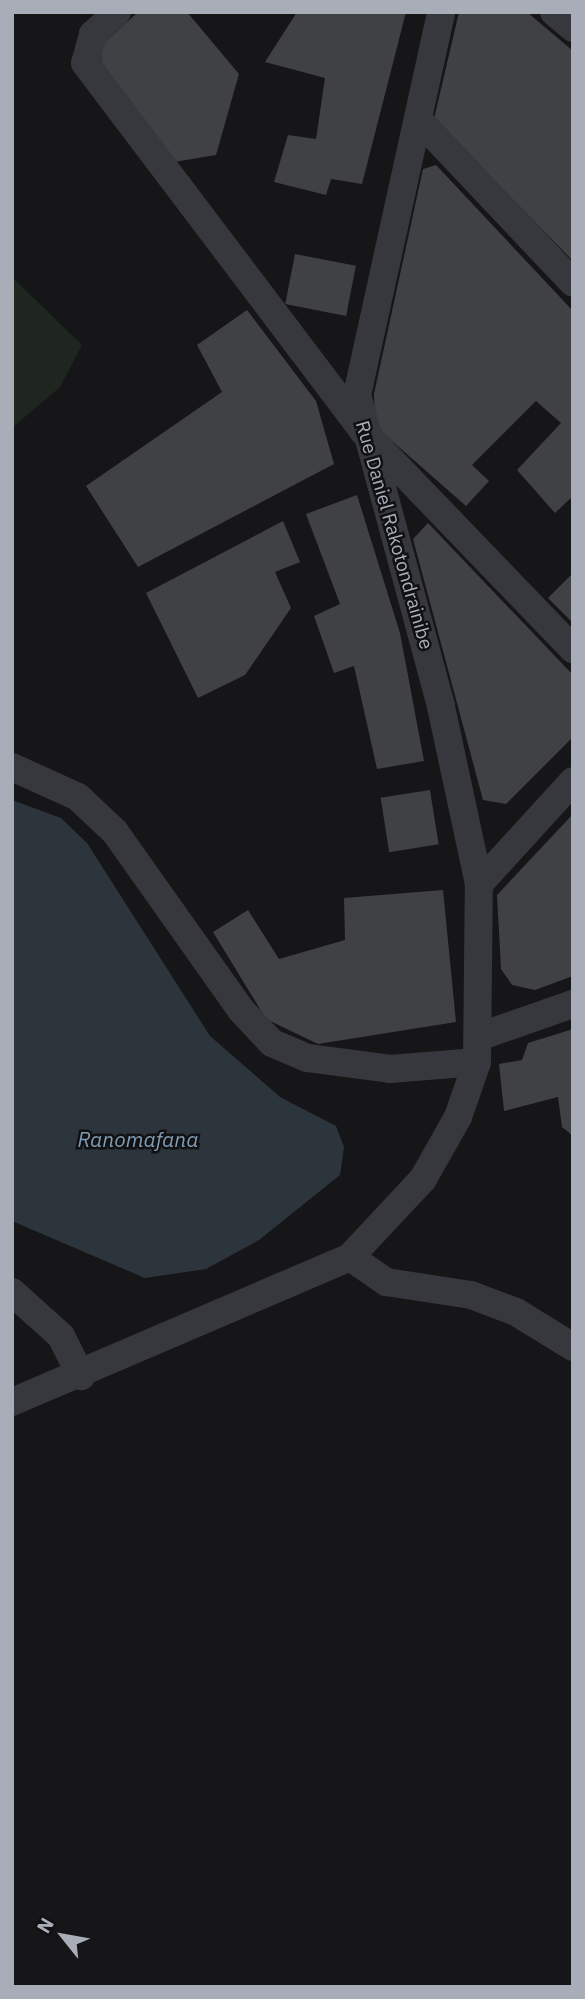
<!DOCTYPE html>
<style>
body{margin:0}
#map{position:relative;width:585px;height:1999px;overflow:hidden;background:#161618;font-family:"IBM Plex Sans",sans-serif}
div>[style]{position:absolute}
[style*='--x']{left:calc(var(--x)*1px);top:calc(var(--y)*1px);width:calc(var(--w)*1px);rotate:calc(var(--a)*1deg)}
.green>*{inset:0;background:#1e261f}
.water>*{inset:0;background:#2c353c}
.building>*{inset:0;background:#404145;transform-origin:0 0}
.minor>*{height:28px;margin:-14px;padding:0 14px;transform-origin:14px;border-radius:14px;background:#37383d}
span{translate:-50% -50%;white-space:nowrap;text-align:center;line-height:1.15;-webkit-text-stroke:5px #111113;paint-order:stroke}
.street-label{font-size:19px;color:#a8adb8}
.water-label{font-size:21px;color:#7f9bb3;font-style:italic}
.frame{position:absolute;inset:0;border:14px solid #a8adb8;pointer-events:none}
.north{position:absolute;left:28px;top:1901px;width:70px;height:70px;-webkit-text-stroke:5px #111113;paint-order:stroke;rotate:301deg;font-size:19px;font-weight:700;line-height:28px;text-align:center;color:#a8adb8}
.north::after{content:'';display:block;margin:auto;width:24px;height:32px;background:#a8adb8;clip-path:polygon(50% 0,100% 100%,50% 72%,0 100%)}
</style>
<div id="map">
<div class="green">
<div style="clip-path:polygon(12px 277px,82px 345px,60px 387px,12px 428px)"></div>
</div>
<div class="water">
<div style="clip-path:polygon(12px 800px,61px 818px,87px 843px,210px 1036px,280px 1097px,336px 1126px,344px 1147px,340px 1175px,259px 1240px,206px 1269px,145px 1278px,12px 1221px)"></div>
</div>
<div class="building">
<div style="clip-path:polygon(138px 12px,187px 12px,239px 74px,216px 155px,174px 162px,101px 62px,103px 44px)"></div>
<div style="clip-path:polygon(297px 12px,406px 12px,362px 184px,331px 179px,326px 195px,274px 182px,288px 135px,316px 139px,325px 78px,265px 62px)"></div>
<div style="clip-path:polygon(459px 12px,527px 12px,573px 51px,573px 261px,434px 119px)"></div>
<div style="clip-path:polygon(436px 165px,573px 311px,573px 496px,555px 513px,517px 470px,561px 423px,536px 401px,472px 465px,489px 481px,466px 506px,375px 426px,374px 394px,423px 169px)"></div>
<div style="left:295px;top:254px;width:62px;height:51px;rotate:11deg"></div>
<div style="clip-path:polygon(247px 310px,316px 401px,334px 464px,138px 567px,86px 486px,222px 392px,197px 345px)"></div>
<div style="clip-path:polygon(357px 495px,400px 633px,424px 761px,377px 769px,354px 666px,334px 673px,314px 616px,340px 604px,306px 514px)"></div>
<div style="clip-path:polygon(283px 521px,300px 562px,275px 572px,291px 608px,245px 675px,198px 698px,146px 593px)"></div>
<div style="clip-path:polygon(428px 523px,573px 675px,573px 737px,506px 804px,483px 800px,413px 539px)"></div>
<div style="clip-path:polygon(573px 573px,573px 623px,548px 598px)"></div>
<div style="left:430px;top:790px;width:55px;height:50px;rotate:81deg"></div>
<div style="clip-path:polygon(573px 814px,573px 976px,535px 990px,512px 985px,501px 969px,497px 895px)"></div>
<div style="clip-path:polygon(443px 890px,456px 1022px,318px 1044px,266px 1019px,213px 932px,248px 910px,279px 959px,345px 940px,344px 898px)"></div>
<div style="clip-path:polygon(573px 1029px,573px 1136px,562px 1127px,558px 1097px,504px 1111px,499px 1064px,522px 1060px,528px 1043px)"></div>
</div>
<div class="minor">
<div style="--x:117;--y:12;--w:33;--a:137"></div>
<div style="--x:93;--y:34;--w:30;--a:105"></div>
<div style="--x:85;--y:63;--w:461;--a:52.9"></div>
<div style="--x:363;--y:431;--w:303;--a:46.1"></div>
<div style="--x:554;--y:12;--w:25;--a:40"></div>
<div style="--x:419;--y:120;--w:224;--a:46.6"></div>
<div style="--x:12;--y:767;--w:72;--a:24.4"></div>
<div style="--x:78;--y:797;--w:51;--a:43.4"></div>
<div style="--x:115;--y:832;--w:218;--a:54.7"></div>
<div style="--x:241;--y:1010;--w:45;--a:46.8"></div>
<div style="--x:272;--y:1043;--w:39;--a:23"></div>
<div style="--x:308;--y:1058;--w:83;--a:7.6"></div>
<div style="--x:390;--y:1069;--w:87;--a:-4.6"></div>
<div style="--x:479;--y:884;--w:139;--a:-47.6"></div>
<div style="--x:478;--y:1037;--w:101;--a:-19.2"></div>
<div style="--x:350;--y:1257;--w:44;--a:34.8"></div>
<div style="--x:386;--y:1282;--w:86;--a:8.7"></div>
<div style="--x:471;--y:1295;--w:48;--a:20.7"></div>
<div style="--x:516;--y:1312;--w:67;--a:31.6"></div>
<div style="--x:12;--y:1292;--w:66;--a:41.9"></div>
<div style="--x:61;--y:1336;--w:45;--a:63.4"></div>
<div style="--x:12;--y:1402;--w:368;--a:-23.2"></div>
<div style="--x:350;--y:1257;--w:107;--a:-46.9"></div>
<div style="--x:423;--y:1179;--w:71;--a:-60.6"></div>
<div style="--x:458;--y:1117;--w:58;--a:-70.9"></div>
<div style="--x:477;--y:1062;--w:178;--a:-89.4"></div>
<div style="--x:479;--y:884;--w:182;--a:-102.1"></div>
<div style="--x:441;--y:706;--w:322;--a:-105.1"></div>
<div style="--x:357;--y:395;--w:392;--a:-77.6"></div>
</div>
<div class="street-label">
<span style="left:394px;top:535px;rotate:74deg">Rue Daniel Rakotondrainibe</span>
</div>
<div class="water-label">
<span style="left:138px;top:1139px">Ranomafana</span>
</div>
<div class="frame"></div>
<div class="north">N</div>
</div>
